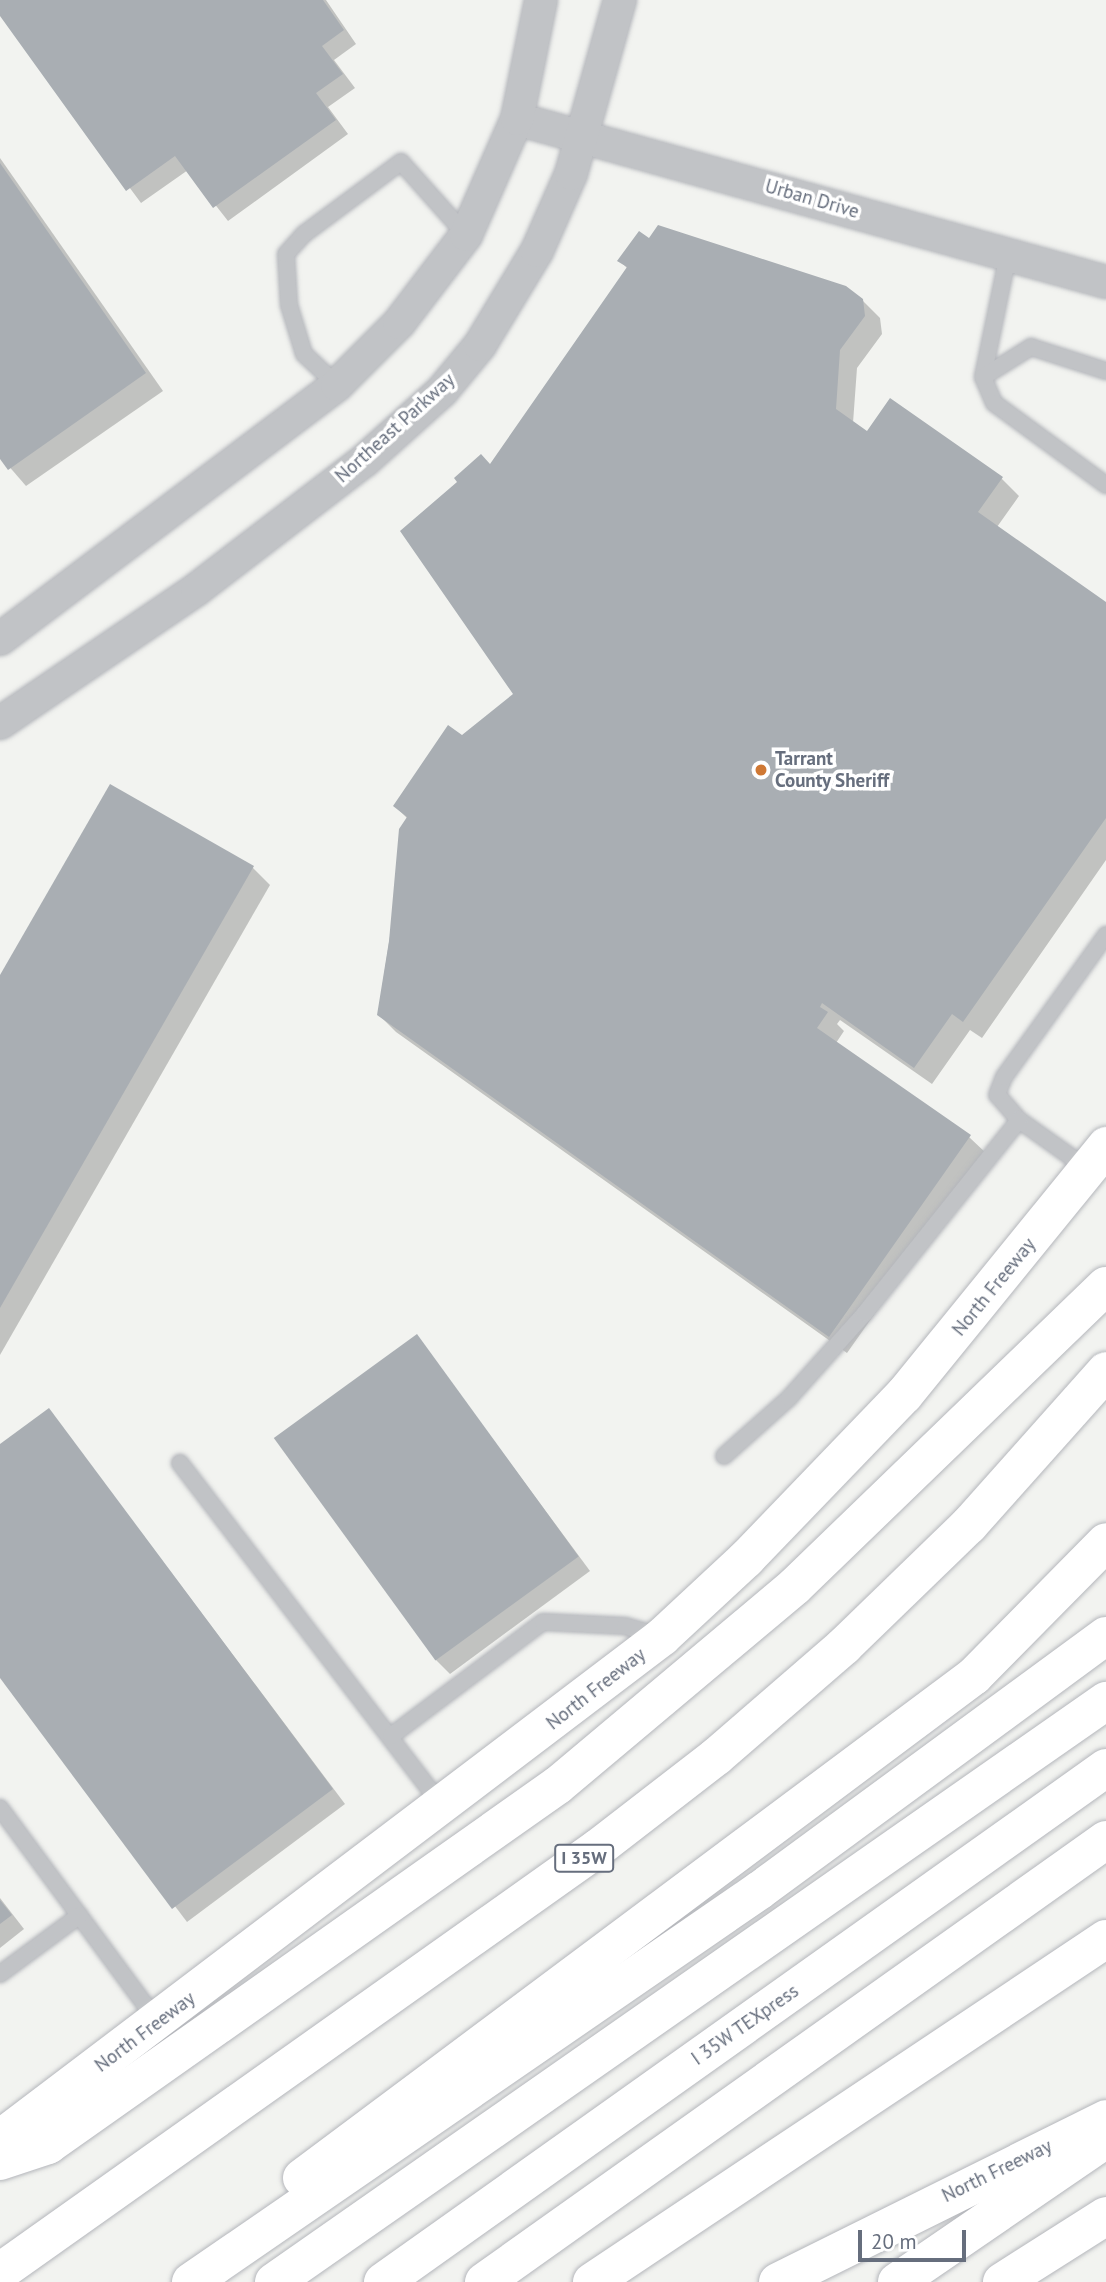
<!DOCTYPE html>
<style>
body{margin:0}
#map{position:relative;width:1106px;height:2282px;overflow:hidden;background:#f2f3f0;font-family:"PT Sans",sans-serif}
div>[style]{position:absolute}
[style*='--x']{left:calc(var(--x)*1px);top:calc(var(--y)*1px);width:calc(var(--w)*1px);rotate:calc(var(--a)*1deg)}
.shadow>*{inset:0;background:#0003}
.building>*{inset:0;background:#a9aeb3;transform-origin:0 0}
.roads{filter:drop-shadow(0 0 2px #b4b6bb) drop-shadow(0 0 2px #b4b6bb)}
.service>*{height:16px;margin:-8px;padding:0 8px;transform-origin:8px;border-radius:8px;background:#c1c3c6}
.minor>*{height:32px;margin:-16px;padding:0 16px;transform-origin:16px;border-radius:16px;background:#c1c3c6}
.secondary>*{height:38px;margin:-19px;padding:0 19px;transform-origin:19px;border-radius:19px;background:#fff}
.motorway>*{height:38px;margin:-19px;padding:0 19px;transform-origin:19px;border-radius:19px;background:#fff}
.dots>*{width:19px;height:19px;translate:-50% -50%;box-sizing:border-box;border:4px solid #fff;border-radius:50%}
span{translate:-50% -50%;white-space:nowrap;text-align:center;line-height:1.15;-webkit-text-stroke:7px #fff;paint-order:stroke}
.shield-label span{padding:2px 5px;background:#fff;border:2px solid;border-radius:5px;-webkit-text-stroke-width:0}
.shield-label{font-size:18px;color:#666e7d;font-weight:700}
.street-label{font-size:19px;color:#666e7d}
.poi-label{font-size:19px;color:#666e7d;font-weight:700}
.left{translate:0 -50%;text-align:left}
.scale{position:absolute;left:858px;top:2230px;width:108px;height:32px;box-sizing:border-box;border:4px solid #666e7d;border-top:0;padding-left:9px;font-size:21px;line-height:24px;white-space:nowrap;color:#666e7d;-webkit-text-stroke:5px #fff;paint-order:stroke}
</style>
<div id="map">
<div class="shadow">
<div style="clip-path:polygon(0 0,326px 0,356px 44px,334px 60px,355px 88px,328px 107px,348px 134px,228px 221px,188px 170px,141px 203px,0 13px)"></div>
<div style="clip-path:polygon(0 158px,163px 391px,26px 486px,0 456px)"></div>
<div style="clip-path:polygon(649px 240px,862px 300px,880px 318px,882px 334px,857px 368px,853px 423px,868px 433px,1001px 478px,1019px 496px,997px 527px,1106px 604px,1106px 860px,982px 1038px,970px 1030px,932px 1084px,840px 1020px,837px 1024px,844px 1031px,836px 1043px,969px 1137px,987px 1154px,847px 1353px,396px 1032px,378px 1014px,408px 819px,395px 806px,516px 695px,490px 466px,628px 269px,620px 261px)"></div>
<div style="clip-path:polygon(252px 867px,270px 885px,0 1355px,0 979px)"></div>
<div style="clip-path:polygon(417px 1337px,590px 1571px,450px 1674px,436px 1660px)"></div>
<div style="clip-path:polygon(49px 1410px,345px 1804px,187px 1922px,0 1675px,0 1446px)"></div>
<div style="clip-path:polygon(0 1898px,24px 1929px,0 1948px)"></div>
</div>
<div class="building">
<div style="clip-path:polygon(0 0,323px 0,344px 30px,322px 46px,343px 74px,316px 93px,336px 120px,213px 208px,175px 156px,126px 191px,0 16px)"></div>
<div style="clip-path:polygon(0 163px,146px 373px,8px 470px,0 459px)"></div>
<div style="clip-path:polygon(658px 225px,846px 286px,863px 299px,865px 316px,840px 350px,836px 409px,867px 431px,890px 398px,1003px 477px,978px 512px,1106px 602px,1106px 818px,963px 1022px,952px 1014px,914px 1068px,822px 1003px,820px 1007px,828px 1012px,817px 1028px,971px 1135px,829px 1337px,377px 1015px,389px 941px,399px 829px,407px 817px,393px 806px,448px 725px,462px 735px,513px 694px,400px 531px,457px 482px,454px 478px,481px 454px,490px 464px,627px 267px,617px 261px,639px 231px,649px 238px)"></div>
<div style="clip-path:polygon(110px 784px,254px 866px,0 1308px,0 975px)"></div>
<div style="left:417px;top:1334px;width:275px;height:177px;rotate:54deg"></div>
<div style="clip-path:polygon(49px 1408px,333px 1789px,172px 1909px,0 1678px,0 1444px)"></div>
<div style="clip-path:polygon(0 1900px,12px 1915px,0 1924px)"></div>
</div>
<div class="roads">
<div class="service">
<div style="--x:1008;--y:255;--w:125;--a:101.6"></div>
<div style="--x:983;--y:377;--w:28;--a:67"></div>
<div style="--x:994;--y:403;--w:139;--a:36.2"></div>
<div style="--x:983;--y:377;--w:57;--a:-32"></div>
<div style="--x:1031;--y:347;--w:79;--a:17.7"></div>
<div style="--x:337;--y:385;--w:45;--a:-136.8"></div>
<div style="--x:304;--y:354;--w:51;--a:-107"></div>
<div style="--x:289;--y:305;--w:51;--a:-93.4"></div>
<div style="--x:286;--y:254;--w:27;--a:-48"></div>
<div style="--x:304;--y:234;--w:121;--a:-36.6"></div>
<div style="--x:401;--y:162;--w:98;--a:48.3"></div>
<div style="--x:1088;--y:1169;--w:85;--a:-144.6"></div>
<div style="--x:1019;--y:1120;--w:33;--a:-131"></div>
<div style="--x:997;--y:1095;--w:19;--a:-69"></div>
<div style="--x:1004;--y:1077;--w:175;--a:-54.3"></div>
<div style="--x:724;--y:1456;--w:87;--a:-41.7"></div>
<div style="--x:789;--y:1398;--w:114;--a:-48.2"></div>
<div style="--x:865;--y:1313;--w:247;--a:-51.4"></div>
<div style="--x:180;--y:1463;--w:429;--a:52.6"></div>
<div style="--x:391;--y:1736;--w:190;--a:-36.9"></div>
<div style="--x:543;--y:1622;--w:82;--a:2.8"></div>
<div style="--x:625;--y:1626;--w:36;--a:16"></div>
<div style="--x:0;--y:1808;--w:265;--a:53.6"></div>
<div style="--x:0;--y:1974;--w:99;--a:-36.4"></div>
</div>
<div class="minor">
<div style="--x:517;--y:119;--w:611;--a:15.47"></div>
<div style="--x:0;--y:639;--w:422;--a:-37"></div>
<div style="--x:337;--y:385;--w:88;--a:-45"></div>
<div style="--x:399;--y:323;--w:111;--a:-52.7"></div>
<div style="--x:466;--y:235;--w:127;--a:-66.3"></div>
<div style="--x:517;--y:119;--w:121;--a:-78.6"></div>
<div style="--x:0;--y:723;--w:238;--a:-34.2"></div>
<div style="--x:197;--y:589;--w:210;--a:-37.5"></div>
<div style="--x:364;--y:461;--w:105;--a:-41.9"></div>
<div style="--x:442;--y:391;--w:60;--a:-50.4"></div>
<div style="--x:480;--y:345;--w:110;--a:-58.8"></div>
<div style="--x:537;--y:251;--w:84;--a:-66.2"></div>
<div style="--x:571;--y:174;--w:181;--a:-74.3"></div>
</div>
<div class="secondary">
<div style="--x:0;--y:2139;--w:831;--a:-37.17"></div>
<div style="--x:662;--y:1637;--w:115;--a:-42.9"></div>
<div style="--x:746;--y:1559;--w:228;--a:-46.1"></div>
<div style="--x:904;--y:1395;--w:321;--a:-50.9"></div>
</div>
<div class="motorway">
<div style="--x:0;--y:2161;--w:51;--a:-18.4"></div>
<div style="--x:48;--y:2145;--w:624;--a:-35.22"></div>
<div style="--x:558;--y:1785;--w:309;--a:-40"></div>
<div style="--x:795;--y:1586;--w:432;--a:-44"></div>
<div style="--x:302;--y:2178;--w:839;--a:-36.76"></div>
<div style="--x:974;--y:1676;--w:188;--a:-45.4"></div>
<div style="--x:0;--y:2272;--w:733;--a:-35.34"></div>
<div style="--x:598;--y:1848;--w:150;--a:-37.7"></div>
<div style="--x:717;--y:1756;--w:168;--a:-40.9"></div>
<div style="--x:844;--y:1646;--w:174;--a:-44.1"></div>
<div style="--x:969;--y:1525;--w:206;--a:-48.3"></div>
<div style="--x:191;--y:2282;--w:691;--a:-34.56"></div>
<div style="--x:760;--y:1890;--w:429;--a:-36.3"></div>
<div style="--x:274;--y:2282;--w:1015;--a:-34.93"></div>
<div style="--x:383;--y:2282;--w:887;--a:-35.41"></div>
<div style="--x:484;--y:2282;--w:763;--a:-35.4"></div>
<div style="--x:592;--y:2282;--w:618;--a:-33.72"></div>
<div style="--x:778;--y:2282;--w:366;--a:-26.4"></div>
<div style="--x:897;--y:2282;--w:253;--a:-34.4"></div>
<div style="--x:1002;--y:2282;--w:123;--a:-32.4"></div>
</div>
</div>
<div class="dots">
<div style="left:761px;top:770px;background:#cf7834"></div>
</div>
<div class="shield-label">
<span style="left:584px;top:1858px">I 35W</span>
</div>
<div class="street-label">
<span style="left:812px;top:199px;rotate:16deg">Urban Drive</span>
<span style="left:395px;top:428px;rotate:-42deg">Northeast Parkway</span>
<span style="left:994px;top:1287px;rotate:-51deg">North Freeway</span>
<span style="left:596px;top:1689px;rotate:-38deg">North Freeway</span>
<span style="left:745px;top:2025px;rotate:-35deg">I 35W TEXpress</span>
<span style="left:145px;top:2032px;rotate:-37deg">North Freeway</span>
<span style="left:997px;top:2171px;rotate:-26deg">North Freeway</span>
</div>
<div class="poi-label">
<span class="left" style="left:775px;top:770px">Tarrant<br>County Sheriff</span>
</div>
<div class="scale">20 m</div>
</div>
